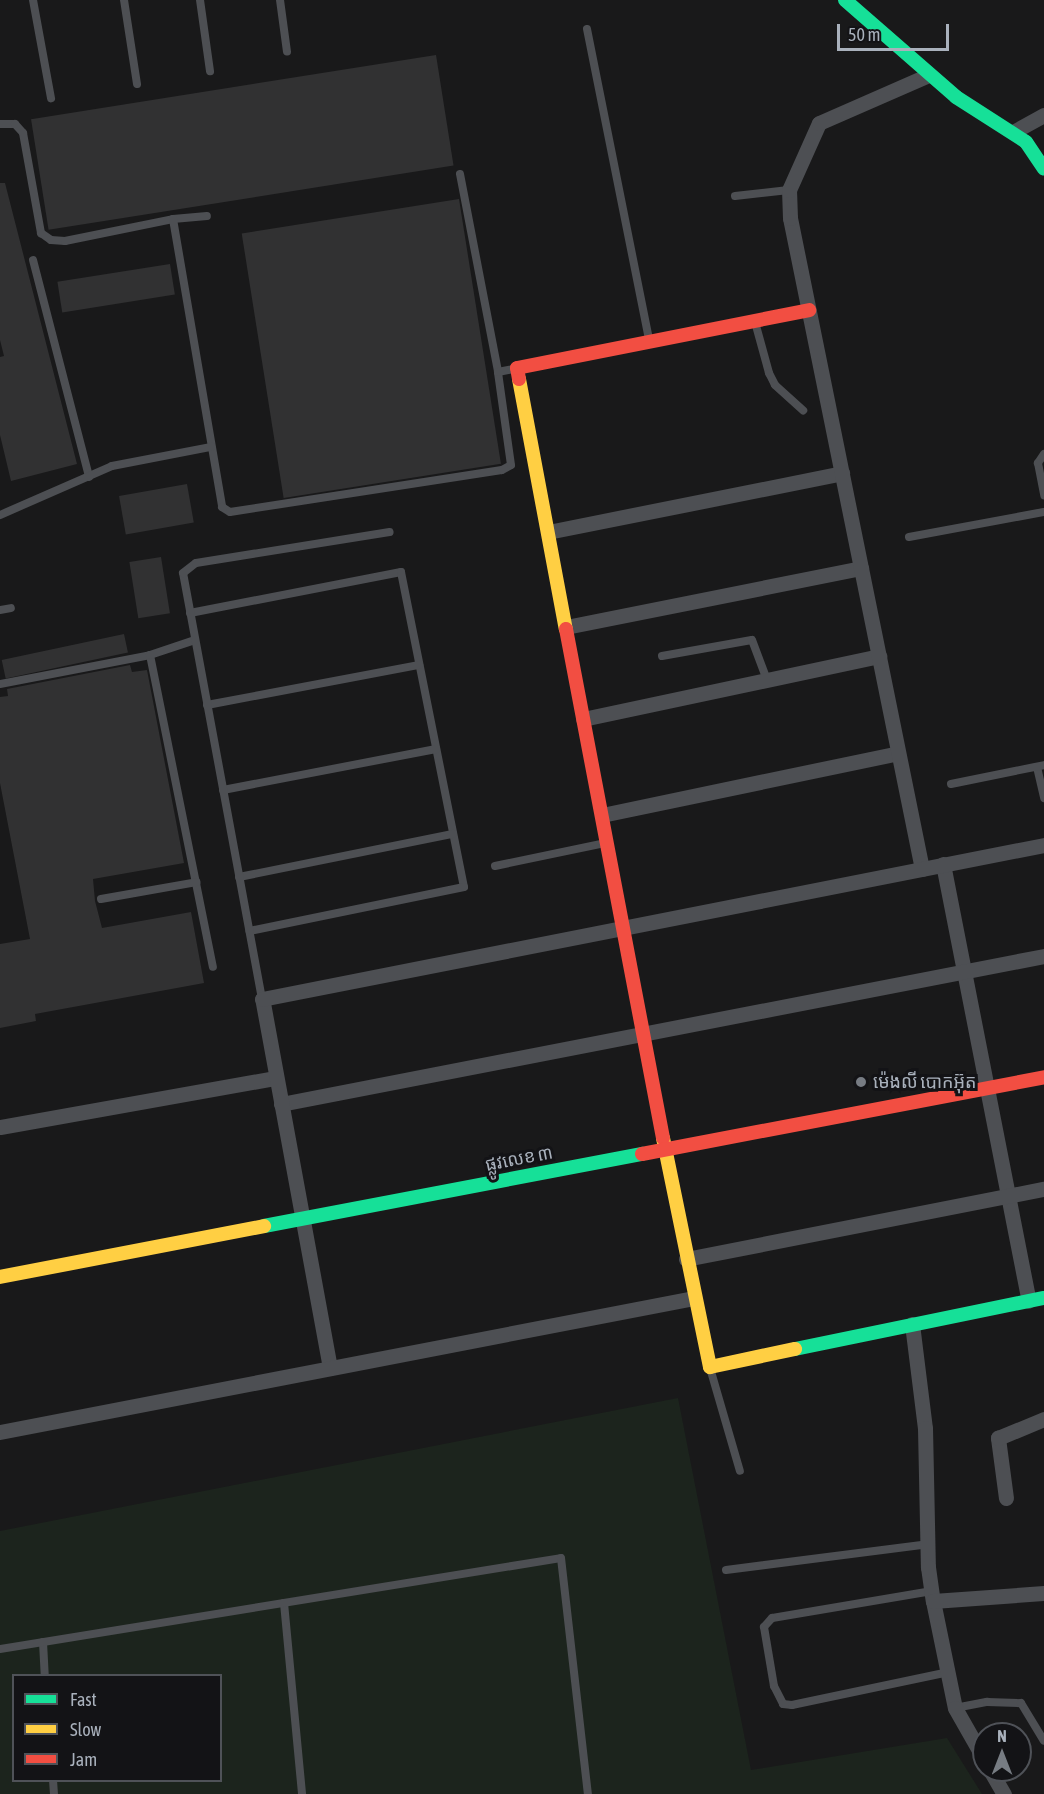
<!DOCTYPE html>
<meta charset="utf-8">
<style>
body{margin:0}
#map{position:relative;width:1044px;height:1794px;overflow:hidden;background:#19191a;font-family:"Asap Condensed","Noto Sans Khmer",sans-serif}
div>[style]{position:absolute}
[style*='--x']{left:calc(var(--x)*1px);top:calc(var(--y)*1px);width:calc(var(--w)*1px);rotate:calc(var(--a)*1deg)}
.green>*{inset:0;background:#1c241d}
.building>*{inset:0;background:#313132;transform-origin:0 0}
.lane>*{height:8px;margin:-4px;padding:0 4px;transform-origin:4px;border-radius:4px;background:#4d4f53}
.street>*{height:15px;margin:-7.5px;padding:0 7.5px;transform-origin:7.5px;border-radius:7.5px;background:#4d4f53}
.fast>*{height:14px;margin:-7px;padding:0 7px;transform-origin:7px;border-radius:7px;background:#16e098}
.slow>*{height:14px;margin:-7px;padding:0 7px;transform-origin:7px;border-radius:7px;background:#ffcf43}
.jam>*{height:14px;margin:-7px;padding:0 7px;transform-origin:7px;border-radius:7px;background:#f24e42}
.dots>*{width:16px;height:16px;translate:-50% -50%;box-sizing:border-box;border:3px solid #131316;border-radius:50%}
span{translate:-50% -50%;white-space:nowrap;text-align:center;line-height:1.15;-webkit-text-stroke:6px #131316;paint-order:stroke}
.poi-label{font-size:18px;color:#a9b1bc}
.left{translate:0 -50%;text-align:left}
.street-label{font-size:18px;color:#a9b1bc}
.legend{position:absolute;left:12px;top:1674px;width:210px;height:108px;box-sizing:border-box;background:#131316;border:2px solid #4f5258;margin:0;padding:8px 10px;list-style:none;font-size:18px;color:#a9b1bc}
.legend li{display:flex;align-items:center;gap:12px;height:30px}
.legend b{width:30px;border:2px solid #4f5258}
.north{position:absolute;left:972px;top:1722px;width:60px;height:60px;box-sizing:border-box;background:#131316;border:2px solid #4f5258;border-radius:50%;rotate:0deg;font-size:16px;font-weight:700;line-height:24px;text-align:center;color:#a9b1bc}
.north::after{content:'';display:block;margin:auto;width:21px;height:27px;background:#777c83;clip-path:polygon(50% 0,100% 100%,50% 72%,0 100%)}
.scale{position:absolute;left:837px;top:24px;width:112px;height:27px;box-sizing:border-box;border:3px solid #a9b1bc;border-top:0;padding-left:8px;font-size:18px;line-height:21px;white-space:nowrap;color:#a9b1bc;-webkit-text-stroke:4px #131316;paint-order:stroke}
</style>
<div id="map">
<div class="green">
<div style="clip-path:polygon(evenodd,678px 1398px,751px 1770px,947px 1738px,982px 1794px,0 1794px,0 1531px,678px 1398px,14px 1676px,220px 1676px,220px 1780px,14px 1780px,14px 1676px)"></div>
</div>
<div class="building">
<div style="left:436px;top:55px;width:112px;height:410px;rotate:81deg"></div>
<div style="clip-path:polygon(0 183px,5px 183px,77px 464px,11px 481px,0 435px,0 357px,4px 356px,0 340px)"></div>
<div style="left:459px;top:199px;width:268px;height:220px;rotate:81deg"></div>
<div style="left:170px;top:264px;width:31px;height:114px;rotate:81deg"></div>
<div style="left:187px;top:484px;width:39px;height:69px;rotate:80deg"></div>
<div style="left:161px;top:557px;width:57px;height:32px;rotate:81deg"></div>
<div style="left:124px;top:634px;width:19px;height:125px;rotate:78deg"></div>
<div style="clip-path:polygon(130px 665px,132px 672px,147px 670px,184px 863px,93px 879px,95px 901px,102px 928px,191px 912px,204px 983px,35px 1014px,36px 1021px,0 1028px,0 944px,30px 939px,0 783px,0 697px,8px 696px,7px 689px)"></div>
</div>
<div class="lane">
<div style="--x:33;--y:0;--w:100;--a:79.6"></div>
<div style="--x:124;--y:0;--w:85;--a:81.2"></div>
<div style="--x:200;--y:0;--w:72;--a:82"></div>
<div style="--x:280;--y:0;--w:52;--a:82.3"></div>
<div style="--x:587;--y:29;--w:317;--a:78.7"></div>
<div style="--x:0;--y:124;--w:15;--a:0"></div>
<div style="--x:15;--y:124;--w:12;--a:48"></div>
<div style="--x:23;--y:133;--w:102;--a:79.8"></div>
<div style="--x:41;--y:233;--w:12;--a:35"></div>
<div style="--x:51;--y:240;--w:14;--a:4"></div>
<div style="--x:65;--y:241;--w:110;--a:-11.5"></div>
<div style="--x:173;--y:219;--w:34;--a:-5"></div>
<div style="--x:460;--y:174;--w:202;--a:79.1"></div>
<div style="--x:735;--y:196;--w:54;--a:-6.3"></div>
<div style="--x:173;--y:219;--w:292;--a:80.3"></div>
<div style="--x:222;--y:507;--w:9;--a:32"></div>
<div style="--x:230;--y:512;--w:275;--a:-8.8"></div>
<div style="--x:502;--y:470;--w:10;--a:-29"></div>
<div style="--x:511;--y:465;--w:94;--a:-98"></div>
<div style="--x:498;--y:372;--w:16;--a:-11"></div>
<div style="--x:33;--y:260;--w:224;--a:75.5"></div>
<div style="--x:755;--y:322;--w:53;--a:74.6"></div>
<div style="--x:769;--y:373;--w:13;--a:63"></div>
<div style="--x:775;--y:385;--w:38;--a:42"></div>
<div style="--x:1044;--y:454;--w:11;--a:124"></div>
<div style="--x:1038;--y:463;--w:33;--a:79"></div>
<div style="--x:0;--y:515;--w:122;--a:-23.6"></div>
<div style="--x:112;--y:466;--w:101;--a:-10.9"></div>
<div style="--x:909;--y:537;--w:137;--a:-10.5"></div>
<div style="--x:0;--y:610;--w:11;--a:-10"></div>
<div style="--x:190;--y:613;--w:215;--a:-11"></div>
<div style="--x:401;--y:572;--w:321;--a:78.7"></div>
<div style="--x:464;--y:887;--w:219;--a:168.4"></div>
<div style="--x:150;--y:655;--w:318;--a:78.6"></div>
<div style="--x:662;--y:656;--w:91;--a:-10.1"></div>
<div style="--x:752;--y:640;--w:43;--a:69.4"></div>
<div style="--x:0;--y:684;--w:153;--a:-10.9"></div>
<div style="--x:150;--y:655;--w:47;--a:-18.4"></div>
<div style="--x:207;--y:705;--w:216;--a:-10.7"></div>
<div style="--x:1037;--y:767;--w:32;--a:77"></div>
<div style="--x:951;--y:784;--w:95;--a:-11.5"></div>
<div style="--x:223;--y:790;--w:217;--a:-10.9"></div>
<div style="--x:495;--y:866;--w:112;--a:-11.8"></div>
<div style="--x:239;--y:877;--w:218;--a:-11.4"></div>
<div style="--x:101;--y:899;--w:97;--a:-10"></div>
<div style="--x:262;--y:999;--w:433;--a:-100.5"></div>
<div style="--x:183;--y:573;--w:16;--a:-38"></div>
<div style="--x:196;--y:563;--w:196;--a:-9.1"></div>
<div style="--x:710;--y:1368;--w:107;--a:73.8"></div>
<div style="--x:726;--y:1570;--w:205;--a:-7.3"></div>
<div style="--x:932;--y:1591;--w:162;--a:170.4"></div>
<div style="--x:772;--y:1618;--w:12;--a:132"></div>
<div style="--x:764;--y:1627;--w:60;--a:80.4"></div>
<div style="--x:774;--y:1686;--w:20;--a:63"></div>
<div style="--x:783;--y:1704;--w:9;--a:6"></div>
<div style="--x:792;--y:1705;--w:159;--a:-11.9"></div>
<div style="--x:284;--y:1603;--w:192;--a:84.6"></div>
<div style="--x:43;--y:1642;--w:34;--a:87"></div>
<div style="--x:0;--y:1649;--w:568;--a:-9.21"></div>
<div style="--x:561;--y:1558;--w:238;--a:83.5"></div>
<div style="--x:955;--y:1708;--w:33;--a:-11"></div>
<div style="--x:987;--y:1702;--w:34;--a:2"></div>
<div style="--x:1021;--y:1703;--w:44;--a:58.8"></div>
<div style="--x:53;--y:1780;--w:14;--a:86"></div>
</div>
<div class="street">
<div style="--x:1013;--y:132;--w:35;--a:-29"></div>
<div style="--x:548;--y:532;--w:300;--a:-11.3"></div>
<div style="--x:566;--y:627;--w:301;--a:-11.3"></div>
<div style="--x:583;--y:719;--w:303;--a:-12"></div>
<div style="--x:602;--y:815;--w:302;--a:-11.8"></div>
<div style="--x:943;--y:864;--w:445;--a:78.9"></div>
<div style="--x:922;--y:869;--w:664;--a:-101.46"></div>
<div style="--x:790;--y:218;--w:28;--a:-92"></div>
<div style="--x:789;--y:190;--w:73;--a:-65.9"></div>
<div style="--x:819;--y:123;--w:120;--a:-23.6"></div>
<div style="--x:281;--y:1104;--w:777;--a:-10.98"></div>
<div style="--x:0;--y:1127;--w:280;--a:-10.1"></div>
<div style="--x:686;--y:1259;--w:365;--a:-11.1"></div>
<div style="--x:912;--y:1324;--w:105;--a:82.9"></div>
<div style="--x:925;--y:1428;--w:139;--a:88.8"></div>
<div style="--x:928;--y:1567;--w:34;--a:82"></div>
<div style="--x:933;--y:1601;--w:109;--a:78.4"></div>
<div style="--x:955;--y:1708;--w:59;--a:60.4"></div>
<div style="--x:330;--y:1368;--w:375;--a:-100.4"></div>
<div style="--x:262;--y:999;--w:797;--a:-11.14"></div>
<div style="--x:0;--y:1432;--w:706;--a:-10.94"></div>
<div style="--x:1006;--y:1498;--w:61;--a:-97.6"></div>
<div style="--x:998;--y:1438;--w:50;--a:-22.4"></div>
<div style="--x:933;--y:1601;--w:111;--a:-4.1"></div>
<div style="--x:990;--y:1770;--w:28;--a:60"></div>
</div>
<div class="fast">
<div style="--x:845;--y:0;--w:147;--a:41.1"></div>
<div style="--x:956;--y:97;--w:83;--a:32.7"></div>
<div style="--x:1026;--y:142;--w:32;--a:56"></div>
<div style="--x:264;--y:1226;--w:385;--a:-10.8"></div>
<div style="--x:795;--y:1349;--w:254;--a:-11.6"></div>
</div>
<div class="slow">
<div style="--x:519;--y:379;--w:254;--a:79.4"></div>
<div style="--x:663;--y:1138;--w:234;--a:78.4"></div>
<div style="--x:710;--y:1367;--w:87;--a:-12"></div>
<div style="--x:0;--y:1277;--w:269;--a:-10.9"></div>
</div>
<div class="jam">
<div style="--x:519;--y:379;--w:11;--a:-100"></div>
<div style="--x:517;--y:368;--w:298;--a:-11.2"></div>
<div style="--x:566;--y:629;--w:518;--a:79.21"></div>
<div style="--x:642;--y:1154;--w:409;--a:-10.8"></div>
</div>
<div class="dots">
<div style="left:861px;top:1082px;background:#777c83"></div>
</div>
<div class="poi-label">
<span class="left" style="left:873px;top:1082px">ម៉េងលី បោកអ៊ុត</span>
</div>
<div class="street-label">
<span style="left:519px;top:1159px;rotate:-11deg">ផ្លូវលេខ ៣</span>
</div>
<ul class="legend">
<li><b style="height:8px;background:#16e098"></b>Fast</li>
<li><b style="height:8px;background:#ffcf43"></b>Slow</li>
<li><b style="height:8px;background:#f24e42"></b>Jam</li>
</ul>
<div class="north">N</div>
<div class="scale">50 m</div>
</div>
